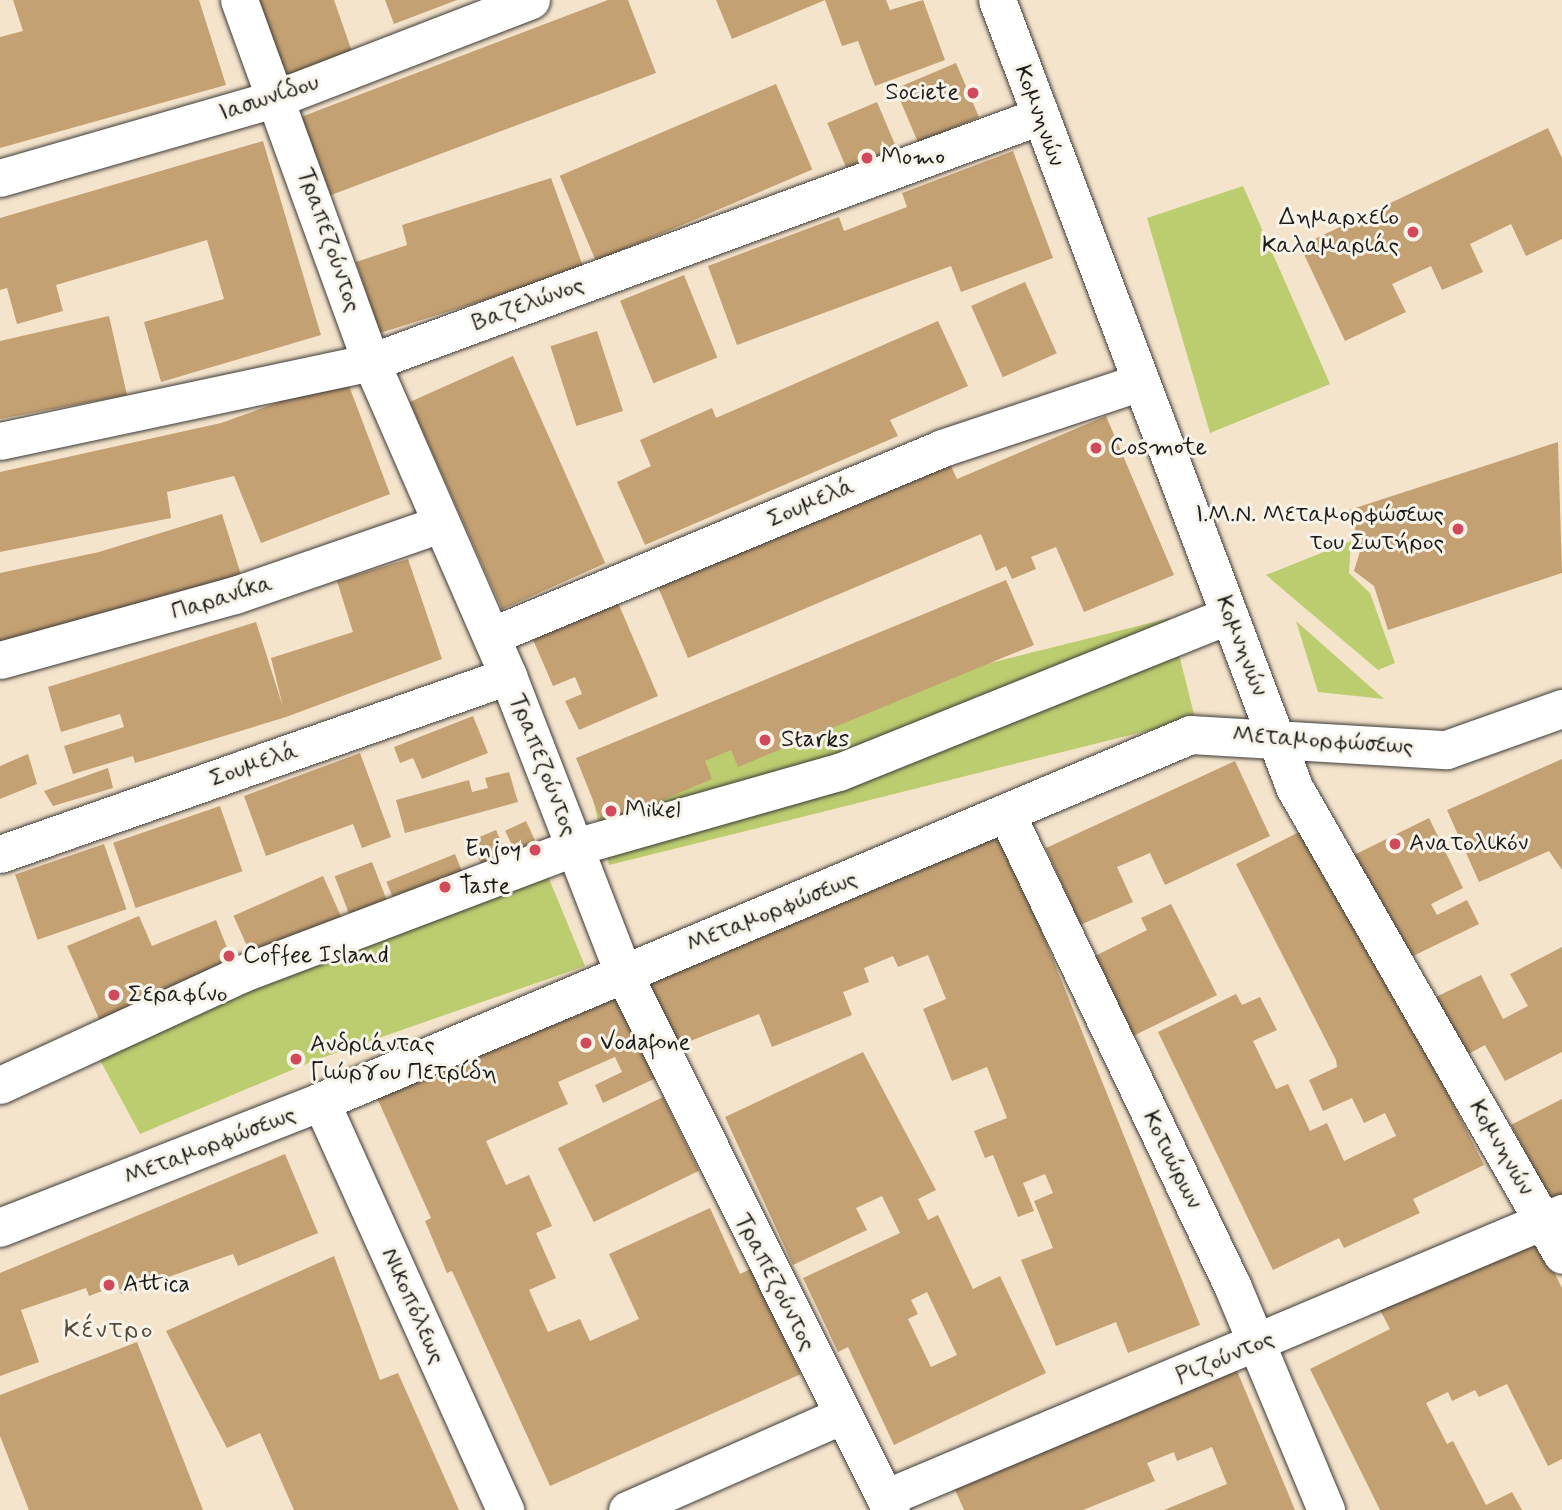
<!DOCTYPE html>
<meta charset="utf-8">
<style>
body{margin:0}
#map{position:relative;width:1562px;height:1510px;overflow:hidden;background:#f5e4cc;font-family:Mynerve,sans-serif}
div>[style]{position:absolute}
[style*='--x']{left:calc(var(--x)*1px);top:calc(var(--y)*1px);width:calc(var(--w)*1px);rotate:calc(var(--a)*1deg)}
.green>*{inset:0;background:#bccd70;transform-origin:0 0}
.building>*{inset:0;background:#c4a173;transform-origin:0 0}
.roads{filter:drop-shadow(0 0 2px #3d3a36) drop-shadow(0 0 2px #3d3a36)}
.street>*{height:37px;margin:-18.5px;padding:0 18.5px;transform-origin:18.5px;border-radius:18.5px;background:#fff}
.secondary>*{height:38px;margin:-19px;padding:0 19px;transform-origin:19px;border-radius:19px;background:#fff}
.dots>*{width:19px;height:19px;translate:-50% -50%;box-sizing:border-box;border:4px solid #f7f3e8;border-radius:50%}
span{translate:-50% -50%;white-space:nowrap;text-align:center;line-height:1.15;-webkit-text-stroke:6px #f7f3e8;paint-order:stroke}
.poi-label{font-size:24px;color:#1c1c1c}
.right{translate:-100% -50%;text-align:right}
.left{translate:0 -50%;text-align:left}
.street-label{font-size:24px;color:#1c1c1c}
.neighbourhood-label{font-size:26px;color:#574b3a;letter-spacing:2px}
</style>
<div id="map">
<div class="green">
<div style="clip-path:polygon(1243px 186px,1330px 384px,1210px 433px,1147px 218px)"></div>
<div style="clip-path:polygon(1351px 541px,1349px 573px,1370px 593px,1395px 663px,1378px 670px,1266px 575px)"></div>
<div style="left:1170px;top:618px;width:104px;height:604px;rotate:76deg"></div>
<div style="clip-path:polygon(1296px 621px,1384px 699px,1318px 692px)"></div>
<div style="clip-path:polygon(543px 864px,585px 966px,313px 1061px,140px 1134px,94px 1049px)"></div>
</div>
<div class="building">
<div style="clip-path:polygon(13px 0,199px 0,226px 85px,0 148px,0 37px,23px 31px)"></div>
<div style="clip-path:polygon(255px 0,334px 0,357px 66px,287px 89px)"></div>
<div style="clip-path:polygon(385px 0,457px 0,394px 24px)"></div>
<div style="clip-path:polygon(608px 0,628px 0,656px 73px,331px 195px,301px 117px)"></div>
<div style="clip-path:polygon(716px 0,886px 0,890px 10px,923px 0,945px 60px,875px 86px,858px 41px,842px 46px,825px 0,732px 39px)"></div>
<div style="left:956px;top:63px;width:59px;height:66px;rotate:67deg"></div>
<div style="left:776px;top:84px;width:93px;height:235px;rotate:67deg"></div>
<div style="left:877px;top:102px;width:51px;height:54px;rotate:67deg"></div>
<div style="clip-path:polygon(1548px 128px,1562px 158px,1562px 239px,1526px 256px,1511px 224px,1470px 244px,1483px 272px,1442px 290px,1431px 266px,1392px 284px,1406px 312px,1345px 341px,1300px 246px)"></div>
<div style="clip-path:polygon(263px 141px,321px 335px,161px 382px,144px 322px,224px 299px,207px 240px,56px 285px,63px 311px,17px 324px,7px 288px,0 290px,0 218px)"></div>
<div style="clip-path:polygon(1013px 151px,1053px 258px,961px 292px,951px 266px,737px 345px,708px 266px,839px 217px,844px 231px,907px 207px,902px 193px)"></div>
<div style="clip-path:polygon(551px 178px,584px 269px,380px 333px,356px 262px,407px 245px,402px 225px)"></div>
<div style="left:684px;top:275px;width:89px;height:69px;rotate:68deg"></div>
<div style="left:1025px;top:282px;width:78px;height:59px;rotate:66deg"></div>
<div style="clip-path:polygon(109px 316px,127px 395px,0 419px,0 341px)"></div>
<div style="clip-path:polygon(938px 321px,968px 386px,890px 420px,898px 436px,645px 545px,617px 482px,651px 466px,640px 440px,712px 408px,716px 418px)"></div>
<div style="left:597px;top:331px;width:84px;height:49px;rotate:72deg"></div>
<div style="left:513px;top:356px;width:227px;height:113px;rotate:66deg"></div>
<div style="clip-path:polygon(346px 378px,390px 494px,261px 543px,234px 476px,167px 492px,171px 518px,0 552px,0 472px,221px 423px)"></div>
<div style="clip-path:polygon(1106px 416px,1174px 575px,1084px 612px,1056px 547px,1031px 557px,1036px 569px,1012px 579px,1006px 566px,996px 571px,981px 534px,688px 658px,658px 587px,950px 464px,957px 479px)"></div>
<div style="clip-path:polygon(1558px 442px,1562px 573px,1388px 630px,1374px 586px,1354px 571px,1361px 548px,1349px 510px)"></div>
<div style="clip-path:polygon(222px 514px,243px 581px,0 646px,0 573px,99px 552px)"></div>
<div style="clip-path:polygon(408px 559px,442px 659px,286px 717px,135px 763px,133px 756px,73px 774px,64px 746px,124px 727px,120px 714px,61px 732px,48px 687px,256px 622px,283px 707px,271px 658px,353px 632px,337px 581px)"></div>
<div style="clip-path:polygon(1006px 580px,1034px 645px,738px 767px,731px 750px,705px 761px,712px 779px,603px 825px,576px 758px)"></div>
<div style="clip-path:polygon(616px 598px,658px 696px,579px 730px,565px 701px,582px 694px,575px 677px,553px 686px,531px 635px)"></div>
<div style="clip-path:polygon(473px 716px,488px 753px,422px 779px,413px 758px,400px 763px,394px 747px)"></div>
<div style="clip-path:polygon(360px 753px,391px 837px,362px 848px,353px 824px,266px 856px,244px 796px)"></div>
<div style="clip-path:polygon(28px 754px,37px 784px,0 799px,0 766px)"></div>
<div style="clip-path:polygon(1562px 759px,1562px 870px,1549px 851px,1479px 882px,1447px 810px)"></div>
<div style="clip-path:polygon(1235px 761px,1270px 836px,1165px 885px,1150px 853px,1117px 867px,1133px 902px,1080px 925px,1046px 848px)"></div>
<div style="clip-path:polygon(108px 768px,113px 788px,53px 806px,44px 791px)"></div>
<div style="clip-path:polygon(509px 772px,518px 802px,405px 833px,396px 800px,469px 780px,472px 792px,488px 788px,485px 778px)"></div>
<div style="left:220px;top:806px;width:69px;height:113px;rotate:71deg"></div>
<div style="clip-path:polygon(1429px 818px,1463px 888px,1431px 904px,1437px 915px,1467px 900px,1479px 924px,1411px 957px,1354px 855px)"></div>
<div style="left:526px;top:821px;width:35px;height:23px;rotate:65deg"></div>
<div style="clip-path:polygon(1313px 825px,1484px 1165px,1413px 1199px,1420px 1213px,1344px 1248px,1339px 1238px,1273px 1270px,1158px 1032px,1236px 994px,1242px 1005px,1260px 997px,1277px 1030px,1253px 1041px,1276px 1089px,1288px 1084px,1310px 1131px,1327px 1123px,1344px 1161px,1396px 1136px,1385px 1113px,1364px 1123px,1352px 1098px,1323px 1111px,1309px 1080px,1337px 1067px,1336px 1060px,1236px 864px)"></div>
<div style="left:496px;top:830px;width:36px;height:27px;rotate:67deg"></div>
<div style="clip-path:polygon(1003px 835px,1200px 1325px,1128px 1353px,1116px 1322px,1056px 1346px,1021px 1260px,1053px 1248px,1034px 1201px,1053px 1193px,1045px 1174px,1023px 1183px,1034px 1211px,1018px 1217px,993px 1155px,985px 1158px,974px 1131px,1007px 1118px,987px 1067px,952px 1081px,923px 1009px,946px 999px,928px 955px,898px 967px,893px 956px,864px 968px,869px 982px,843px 992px,852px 1015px,772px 1047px,759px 1014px,675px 1047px,646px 976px)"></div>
<div style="left:104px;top:844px;width:69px;height:94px;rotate:71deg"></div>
<div style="left:455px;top:854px;width:29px;height:74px;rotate:68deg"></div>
<div style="left:372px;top:862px;width:44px;height:40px;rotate:69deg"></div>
<div style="left:323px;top:876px;width:54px;height:98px;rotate:66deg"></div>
<div style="clip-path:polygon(1171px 904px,1217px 995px,1125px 1040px,1085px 961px,1147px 930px,1141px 918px)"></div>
<div style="clip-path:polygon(139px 916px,152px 946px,216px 920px,234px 965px,100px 1021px,67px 946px)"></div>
<div style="clip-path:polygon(1562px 947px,1562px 1052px,1505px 1081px,1485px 1045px,1463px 1057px,1434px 998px,1481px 975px,1503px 1019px,1528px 1006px,1510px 974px)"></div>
<div style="clip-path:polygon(615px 987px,656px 1078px,603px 1103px,595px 1085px,622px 1072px,615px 1057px,558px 1082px,568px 1104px,486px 1141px,506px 1185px,529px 1175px,552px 1226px,536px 1233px,556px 1278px,529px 1290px,548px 1332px,580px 1319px,590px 1341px,639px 1319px,609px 1254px,710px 1208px,740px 1274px,753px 1268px,801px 1374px,550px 1486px,452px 1271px,447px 1273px,425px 1221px,431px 1218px,373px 1089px)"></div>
<div style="clip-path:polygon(evenodd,863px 1052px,936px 1190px,918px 1199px,928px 1220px,938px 1215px,973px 1289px,1000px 1276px,1046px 1373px,894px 1445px,848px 1347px,838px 1352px,803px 1278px,900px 1233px,882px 1196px,856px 1208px,867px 1230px,793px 1265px,725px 1117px,863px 1052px,927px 1292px,957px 1355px,931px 1367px,908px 1319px,918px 1314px,911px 1300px,927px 1292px)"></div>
<div style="left:663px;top:1097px;width:82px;height:117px;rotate:64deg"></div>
<div style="clip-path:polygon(1562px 1099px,1562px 1196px,1551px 1201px,1511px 1125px)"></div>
<div style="clip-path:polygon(285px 1154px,318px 1233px,238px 1266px,233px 1254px,121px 1294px,118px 1285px,89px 1296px,86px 1288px,21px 1310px,39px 1362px,0 1376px,0 1273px)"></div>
<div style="clip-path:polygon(1533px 1230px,1562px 1288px,1562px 1459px,1548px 1466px,1507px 1384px,1479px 1397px,1475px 1390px,1452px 1401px,1448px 1392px,1426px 1403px,1447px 1444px,1453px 1441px,1486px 1505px,1512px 1492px,1522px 1510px,1380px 1510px,1310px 1369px,1390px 1329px,1378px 1306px)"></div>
<div style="clip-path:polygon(334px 1256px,380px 1380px,398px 1373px,459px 1510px,294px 1510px,260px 1433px,227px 1448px,166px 1331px)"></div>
<div style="clip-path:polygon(137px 1342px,203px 1510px,29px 1510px,0 1436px,0 1395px)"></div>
<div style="clip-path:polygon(1235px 1366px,1295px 1510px,1164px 1510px,1227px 1484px,1212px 1447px,1177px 1461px,1174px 1452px,1147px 1463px,1155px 1481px,1083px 1510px,964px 1510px,952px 1483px)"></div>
</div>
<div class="roads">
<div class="street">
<div style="--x:239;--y:0;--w:385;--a:70"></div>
<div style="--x:371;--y:362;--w:343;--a:66.4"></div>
<div style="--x:508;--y:676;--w:318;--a:68.8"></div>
<div style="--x:623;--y:973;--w:600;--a:63.48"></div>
<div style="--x:997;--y:0;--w:841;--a:69.32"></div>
<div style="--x:1294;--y:787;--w:539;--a:60.2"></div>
<div style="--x:0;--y:178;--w:291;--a:-16.1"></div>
<div style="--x:280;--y:97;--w:269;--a:-21.1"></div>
<div style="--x:0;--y:441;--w:379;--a:-12"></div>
<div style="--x:371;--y:362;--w:713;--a:-20.19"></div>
<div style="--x:491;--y:636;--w:489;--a:-22.6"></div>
<div style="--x:942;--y:448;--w:206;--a:-18.4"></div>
<div style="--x:0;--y:660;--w:244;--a:-15.5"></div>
<div style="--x:235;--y:595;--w:217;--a:-19.1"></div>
<div style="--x:1007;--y:815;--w:521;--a:64.42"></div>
<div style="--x:1232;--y:1285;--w:244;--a:67.3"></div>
<div style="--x:0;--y:854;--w:538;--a:-19.31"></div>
<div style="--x:0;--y:1085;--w:265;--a:-24.7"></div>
<div style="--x:241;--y:974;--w:357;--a:-20.8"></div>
<div style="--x:575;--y:847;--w:274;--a:-15.9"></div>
<div style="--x:839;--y:772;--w:420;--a:-21.9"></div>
<div style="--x:321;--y:1102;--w:448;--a:65.7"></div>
<div style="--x:885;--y:1498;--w:735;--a:-22.83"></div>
<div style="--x:627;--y:1510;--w:235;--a:-23.8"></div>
</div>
<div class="secondary">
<div style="--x:0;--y:1228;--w:345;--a:-21.4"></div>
<div style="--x:321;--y:1102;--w:944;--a:-22.87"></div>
<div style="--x:1191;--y:735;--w:256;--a:3.4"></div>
<div style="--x:1447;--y:750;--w:122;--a:-19.6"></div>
</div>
</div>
<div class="dots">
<div style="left:973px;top:93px;background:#d1495b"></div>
<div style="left:867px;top:158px;background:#d1495b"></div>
<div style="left:1413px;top:232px;background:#d1495b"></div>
<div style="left:1096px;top:448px;background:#d1495b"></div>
<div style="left:1458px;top:529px;background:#d1495b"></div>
<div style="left:765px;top:740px;background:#d1495b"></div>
<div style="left:611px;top:811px;background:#d1495b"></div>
<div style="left:1395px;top:844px;background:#d1495b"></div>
<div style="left:535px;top:850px;background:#d1495b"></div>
<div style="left:445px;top:887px;background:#d1495b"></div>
<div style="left:229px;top:956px;background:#d1495b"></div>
<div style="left:114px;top:995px;background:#d1495b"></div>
<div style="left:586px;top:1043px;background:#d1495b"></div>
<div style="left:296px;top:1059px;background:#d1495b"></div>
<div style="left:109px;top:1285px;background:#d1495b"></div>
</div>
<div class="poi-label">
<span class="right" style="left:959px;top:93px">Societe</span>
<span class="left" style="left:881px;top:158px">Momo</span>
<span class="right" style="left:1399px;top:232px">Δημαρχείο<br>Καλαμαριάς</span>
<span class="left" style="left:1110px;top:448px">Cosmote</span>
<span class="right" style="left:1444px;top:529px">Ι.Μ.Ν. Μεταμορφώσεως<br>του Σωτήρος</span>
<span class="left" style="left:781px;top:740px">Starks</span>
<span class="left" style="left:625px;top:811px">Mikel</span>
<span class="left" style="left:1409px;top:844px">Ανατολικόν</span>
<span class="right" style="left:521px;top:850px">Enjoy</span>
<span class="left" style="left:459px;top:887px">Taste</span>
<span class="left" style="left:243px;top:956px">Coffee Island</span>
<span class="left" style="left:128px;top:995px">Σεραφίνο</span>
<span class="left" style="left:600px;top:1043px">Vodafone</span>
<span class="left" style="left:310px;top:1059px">Ανδριάντας<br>Γιώργου Πετρίδη</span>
<span class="left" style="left:123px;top:1285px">Attica</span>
</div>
<div class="street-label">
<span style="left:269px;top:98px;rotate:-18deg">Ιασωνίδου</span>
<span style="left:1039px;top:116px;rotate:70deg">Κομνηνών</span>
<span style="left:329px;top:240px;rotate:71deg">Τραπεζούντος</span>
<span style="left:528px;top:304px;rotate:-20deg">Βαζελώνος</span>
<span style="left:811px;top:503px;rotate:-23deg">Σουμελά</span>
<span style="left:222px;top:598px;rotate:-17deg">Παρανίκα</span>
<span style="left:1241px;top:646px;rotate:69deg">Κομνηνών</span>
<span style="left:1323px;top:741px;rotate:4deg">Μεταμορφώσεως</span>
<span style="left:254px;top:765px;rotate:-19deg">Σουμελά</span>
<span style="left:543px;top:765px;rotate:69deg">Τραπεζούντος</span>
<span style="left:772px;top:912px;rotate:-22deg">Μεταμορφώσεως</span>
<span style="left:210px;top:1146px;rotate:-21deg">Μεταμορφώσεως</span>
<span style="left:1501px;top:1148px;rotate:60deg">Κομνηνών</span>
<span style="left:1172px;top:1160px;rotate:64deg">Κοτυώρων</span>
<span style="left:775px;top:1282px;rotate:63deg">Τραπεζούντος</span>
<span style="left:413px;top:1306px;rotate:66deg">Νικοπόλεως</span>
<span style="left:1225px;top:1358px;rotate:-23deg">Ριζούντος</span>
</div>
<div class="neighbourhood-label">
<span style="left:109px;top:1331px">Κέντρο</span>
</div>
</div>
